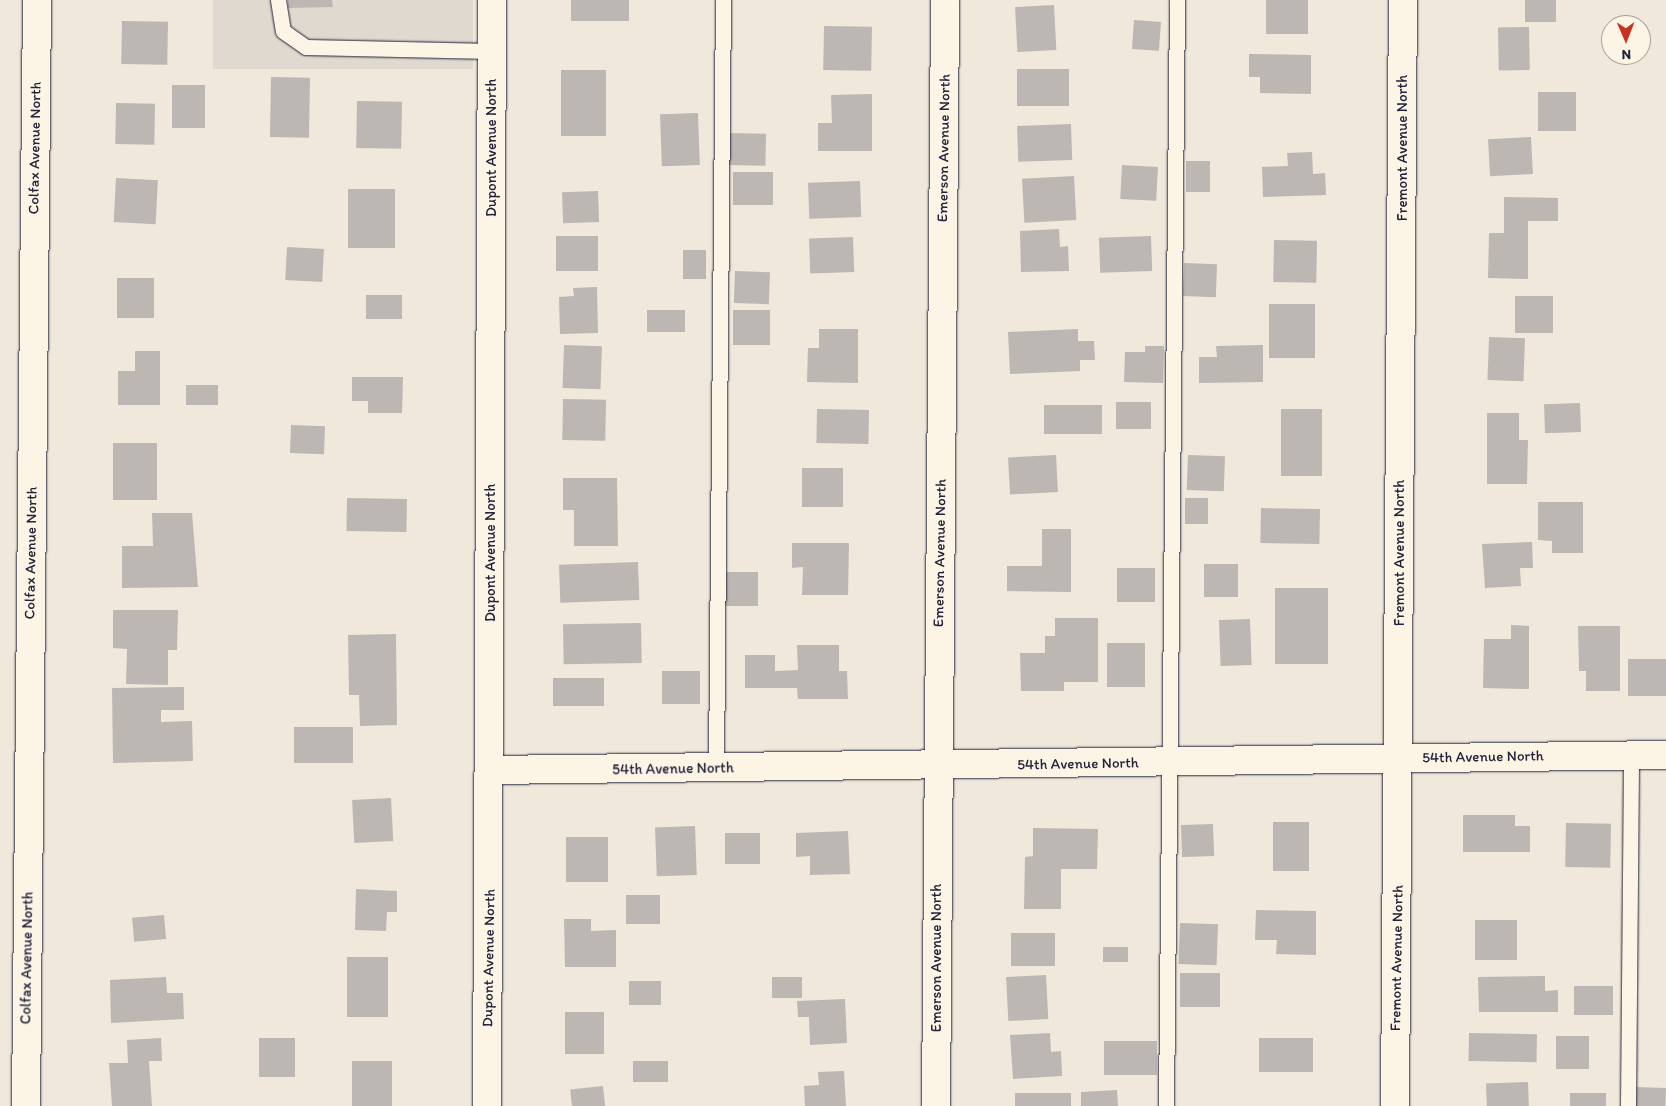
<!DOCTYPE html>
<style>
body{margin:0}
#map{position:relative;width:1666px;height:1106px;overflow:hidden;background:#efe8db;font-family:Itim,sans-serif}
div>[style]{position:absolute}
[style*='--x']{left:calc(var(--x)*1px);top:calc(var(--y)*1px);width:calc(var(--w)*1px);rotate:calc(var(--a)*1deg)}
.built>*{inset:0;background:#e0d9cf;transform-origin:0 0}
.building>*{inset:0;background:#bcb7b3;transform-origin:0 0}
.roads{filter:drop-shadow(0 0 1px #22223b) drop-shadow(0 0 1px #22223b)}
.service>*{height:15px;margin:-7.5px;padding:0 7.5px;transform-origin:7.5px;border-radius:7.5px;background:#fcf5e5}
.minor>*{height:28px;margin:-14px;padding:0 14px;transform-origin:14px;border-radius:14px;background:#fcf5e5}
span{translate:-50% -50%;white-space:nowrap;text-align:center;line-height:1.15;-webkit-text-stroke:4.5px #fcf5e5;paint-order:stroke}
.street-label{font-size:15px;color:#22223b}
.north{position:absolute;left:1601px;top:15px;width:50px;height:50px;box-sizing:border-box;background:#fcf5e5;border:1px solid #a5a1a1;border-radius:50%;rotate:179deg;font-size:14px;font-weight:700;line-height:20px;text-align:center;color:#22223b}
.north::after{content:'';display:block;margin:auto;width:18px;height:22px;background:#c8321e;clip-path:polygon(50% 0,100% 100%,50% 72%,0 100%)}
</style>
<div id="map">
<div class="built">
<div style="left:213px;top:0;width:260px;height:69px"></div>
</div>
<div class="building">
<div style="clip-path:polygon(288px 0,332px 0,333px 7px,288px 8px)"></div>
<div style="left:571px;top:0;width:58px;height:21px"></div>
<div style="left:1266px;top:0;width:42px;height:34px"></div>
<div style="left:1525px;top:0;width:31px;height:22px"></div>
<div style="left:1054px;top:5px;width:45px;height:39px;rotate:87deg"></div>
<div style="left:1134px;top:20px;width:27px;height:29px;rotate:4deg"></div>
<div style="left:122px;top:21px;width:46px;height:43px;rotate:1deg"></div>
<div style="left:824px;top:26px;width:48px;height:44px;rotate:1deg"></div>
<div style="left:1529px;top:27px;width:43px;height:31px;rotate:89deg"></div>
<div style="clip-path:polygon(1249px 54px,1311px 55px,1311px 94px,1260px 93px,1260px 77px,1249px 77px)"></div>
<div style="left:1017px;top:69px;width:52px;height:37px"></div>
<div style="left:561px;top:70px;width:45px;height:66px"></div>
<div style="left:271px;top:77px;width:39px;height:60px;rotate:1deg"></div>
<div style="left:172px;top:85px;width:33px;height:43px"></div>
<div style="left:1576px;top:92px;width:39px;height:38px;rotate:90deg"></div>
<div style="clip-path:polygon(872px 94px,872px 151px,818px 151px,818px 123px,832px 123px,831px 95px)"></div>
<div style="left:357px;top:101px;width:45px;height:47px;rotate:1deg"></div>
<div style="left:116px;top:103px;width:39px;height:41px;rotate:1deg"></div>
<div style="left:698px;top:113px;width:52px;height:38px;rotate:88deg"></div>
<div style="left:1071px;top:124px;width:36px;height:54px;rotate:88deg"></div>
<div style="left:727px;top:133px;width:39px;height:32px;rotate:1deg"></div>
<div style="left:1531px;top:137px;width:37px;height:43px;rotate:87deg"></div>
<div style="clip-path:polygon(1312px 152px,1313px 174px,1325px 173px,1326px 195px,1263px 197px,1262px 167px,1288px 166px,1287px 153px)"></div>
<div style="left:1186px;top:161px;width:24px;height:31px"></div>
<div style="left:1122px;top:165px;width:36px;height:34px;rotate:3deg"></div>
<div style="left:733px;top:172px;width:40px;height:33px"></div>
<div style="left:1074px;top:176px;width:44px;height:52px;rotate:87deg"></div>
<div style="left:116px;top:178px;width:42px;height:44px;rotate:3deg"></div>
<div style="left:860px;top:181px;width:36px;height:52px;rotate:88deg"></div>
<div style="left:348px;top:189px;width:47px;height:59px"></div>
<div style="left:598px;top:191px;width:31px;height:36px;rotate:88deg"></div>
<div style="clip-path:polygon(1504px 197px,1558px 198px,1558px 221px,1528px 221px,1528px 279px,1488px 278px,1489px 233px,1504px 233px)"></div>
<div style="clip-path:polygon(1059px 229px,1060px 247px,1068px 246px,1069px 271px,1021px 272px,1020px 231px)"></div>
<div style="left:598px;top:236px;width:35px;height:42px;rotate:90deg"></div>
<div style="left:1151px;top:236px;width:35px;height:52px;rotate:88deg"></div>
<div style="left:853px;top:237px;width:35px;height:44px;rotate:88deg"></div>
<div style="left:1274px;top:240px;width:43px;height:42px;rotate:1deg"></div>
<div style="left:287px;top:247px;width:37px;height:33px;rotate:3deg"></div>
<div style="left:683px;top:250px;width:23px;height:29px"></div>
<div style="left:1184px;top:263px;width:33px;height:33px;rotate:2deg"></div>
<div style="left:735px;top:271px;width:35px;height:32px;rotate:2deg"></div>
<div style="left:117px;top:278px;width:37px;height:40px"></div>
<div style="clip-path:polygon(597px 287px,598px 333px,560px 334px,559px 297px,574px 296px,573px 288px)"></div>
<div style="left:366px;top:295px;width:36px;height:24px"></div>
<div style="left:1515px;top:296px;width:38px;height:37px"></div>
<div style="left:1269px;top:304px;width:46px;height:54px"></div>
<div style="left:647px;top:310px;width:38px;height:22px"></div>
<div style="left:733px;top:310px;width:37px;height:35px"></div>
<div style="clip-path:polygon(819px 329px,858px 329px,858px 383px,807px 382px,808px 348px,819px 348px)"></div>
<div style="clip-path:polygon(1078px 329px,1078px 341px,1094px 341px,1095px 360px,1080px 360px,1080px 371px,1010px 374px,1008px 332px)"></div>
<div style="left:1489px;top:337px;width:36px;height:43px;rotate:2deg"></div>
<div style="left:564px;top:345px;width:38px;height:43px;rotate:2deg"></div>
<div style="clip-path:polygon(1263px 345px,1263px 382px,1199px 383px,1199px 357px,1217px 357px,1216px 346px)"></div>
<div style="clip-path:polygon(1145px 346px,1164px 346px,1163px 383px,1124px 382px,1125px 352px,1145px 352px)"></div>
<div style="clip-path:polygon(135px 351px,160px 351px,160px 405px,118px 405px,118px 371px,135px 371px)"></div>
<div style="clip-path:polygon(352px 377px,403px 377px,402px 413px,368px 413px,368px 401px,352px 401px)"></div>
<div style="left:186px;top:385px;width:32px;height:20px"></div>
<div style="left:563px;top:399px;width:43px;height:41px;rotate:1deg"></div>
<div style="left:1116px;top:402px;width:35px;height:27px"></div>
<div style="left:1580px;top:403px;width:29px;height:36px;rotate:88deg"></div>
<div style="left:1044px;top:405px;width:58px;height:29px"></div>
<div style="left:817px;top:409px;width:52px;height:34px;rotate:1deg"></div>
<div style="left:1281px;top:409px;width:41px;height:67px"></div>
<div style="clip-path:polygon(1487px 413px,1519px 413px,1519px 440px,1528px 440px,1527px 484px,1487px 484px)"></div>
<div style="left:291px;top:425px;width:34px;height:28px;rotate:2deg"></div>
<div style="left:113px;top:443px;width:44px;height:57px"></div>
<div style="left:1056px;top:455px;width:37px;height:48px;rotate:87deg"></div>
<div style="left:1188px;top:455px;width:37px;height:35px;rotate:2deg"></div>
<div style="left:802px;top:468px;width:41px;height:39px"></div>
<div style="clip-path:polygon(563px 478px,617px 478px,618px 546px,574px 546px,574px 510px,563px 510px)"></div>
<div style="left:347px;top:498px;width:60px;height:33px;rotate:1deg"></div>
<div style="left:1185px;top:498px;width:23px;height:26px"></div>
<div style="clip-path:polygon(1538px 502px,1583px 502px,1583px 553px,1552px 553px,1552px 541px,1538px 540px)"></div>
<div style="left:1261px;top:508px;width:59px;height:35px;rotate:1deg"></div>
<div style="clip-path:polygon(152px 513px,192px 513px,198px 587px,122px 588px,122px 546px,153px 546px)"></div>
<div style="clip-path:polygon(1042px 529px,1071px 529px,1071px 592px,1007px 591px,1007px 566px,1042px 566px)"></div>
<div style="clip-path:polygon(1532px 542px,1533px 568px,1520px 568px,1521px 586px,1485px 588px,1482px 544px)"></div>
<div style="clip-path:polygon(792px 543px,849px 543px,848px 595px,802px 595px,803px 567px,792px 568px)"></div>
<div style="left:638px;top:562px;width:38px;height:79px;rotate:88deg"></div>
<div style="left:1204px;top:564px;width:34px;height:33px"></div>
<div style="left:1117px;top:568px;width:38px;height:34px"></div>
<div style="left:724px;top:572px;width:34px;height:34px"></div>
<div style="left:1275px;top:588px;width:53px;height:76px"></div>
<div style="clip-path:polygon(113px 610px,178px 610px,177px 650px,168px 650px,168px 685px,126px 684px,127px 649px,113px 648px)"></div>
<div style="clip-path:polygon(1055px 618px,1098px 618px,1098px 682px,1064px 682px,1064px 691px,1021px 691px,1020px 653px,1045px 653px,1045px 636px,1055px 636px)"></div>
<div style="left:1250px;top:619px;width:46px;height:31px;rotate:88deg"></div>
<div style="left:641px;top:623px;width:40px;height:78px;rotate:89deg"></div>
<div style="clip-path:polygon(1511px 625px,1529px 626px,1529px 689px,1483px 688px,1484px 639px,1511px 639px)"></div>
<div style="clip-path:polygon(1578px 626px,1620px 626px,1620px 691px,1586px 691px,1586px 671px,1579px 671px)"></div>
<div style="clip-path:polygon(396px 634px,397px 725px,360px 726px,359px 695px,349px 695px,348px 635px)"></div>
<div style="left:1107px;top:643px;width:38px;height:44px"></div>
<div style="clip-path:polygon(797px 645px,839px 645px,839px 671px,847px 671px,848px 699px,798px 699px,797px 688px,745px 688px,745px 655px,775px 655px,775px 671px,798px 670px)"></div>
<div style="left:1666px;top:659px;width:37px;height:38px;rotate:90deg"></div>
<div style="left:700px;top:671px;width:33px;height:38px;rotate:90deg"></div>
<div style="left:553px;top:678px;width:51px;height:28px"></div>
<div style="clip-path:polygon(184px 687px,184px 710px,161px 710px,161px 722px,192px 721px,193px 761px,113px 763px,112px 688px)"></div>
<div style="left:294px;top:727px;width:59px;height:36px"></div>
<div style="left:391px;top:798px;width:43px;height:39px;rotate:87deg"></div>
<div style="clip-path:polygon(1463px 815px,1515px 815px,1515px 826px,1530px 826px,1530px 852px,1463px 852px)"></div>
<div style="left:1309px;top:822px;width:49px;height:36px;rotate:90deg"></div>
<div style="left:1566px;top:823px;width:45px;height:44px;rotate:1deg"></div>
<div style="left:1213px;top:824px;width:32px;height:32px;rotate:88deg"></div>
<div style="left:695px;top:826px;width:49px;height:40px;rotate:88deg"></div>
<div style="clip-path:polygon(1033px 828px,1098px 829px,1097px 869px,1061px 869px,1061px 909px,1024px 909px,1025px 857px,1033px 856px)"></div>
<div style="clip-path:polygon(848px 831px,850px 874px,810px 875px,810px 856px,796px 857px,796px 833px)"></div>
<div style="left:725px;top:833px;width:35px;height:31px"></div>
<div style="left:566px;top:837px;width:42px;height:45px"></div>
<div style="clip-path:polygon(356px 889px,397px 891px,397px 912px,387px 912px,386px 931px,355px 930px)"></div>
<div style="left:626px;top:895px;width:34px;height:29px"></div>
<div style="clip-path:polygon(1256px 910px,1316px 911px,1316px 955px,1276px 954px,1277px 940px,1255px 940px)"></div>
<div style="left:164px;top:915px;width:24px;height:32px;rotate:85deg"></div>
<div style="clip-path:polygon(564px 919px,591px 919px,591px 931px,616px 930px,616px 967px,565px 967px)"></div>
<div style="left:1475px;top:920px;width:42px;height:40px"></div>
<div style="left:1180px;top:923px;width:38px;height:41px;rotate:2deg"></div>
<div style="left:1011px;top:933px;width:44px;height:33px"></div>
<div style="left:1103px;top:947px;width:25px;height:15px"></div>
<div style="left:388px;top:957px;width:60px;height:41px;rotate:90deg"></div>
<div style="left:1220px;top:973px;width:34px;height:40px;rotate:90deg"></div>
<div style="left:1046px;top:975px;width:44px;height:40px;rotate:87deg"></div>
<div style="clip-path:polygon(1545px 976px,1545px 991px,1558px 990px,1558px 1012px,1479px 1012px,1478px 977px)"></div>
<div style="clip-path:polygon(166px 977px,167px 993px,183px 993px,184px 1019px,111px 1023px,110px 980px)"></div>
<div style="left:772px;top:977px;width:30px;height:21px"></div>
<div style="left:629px;top:981px;width:32px;height:24px"></div>
<div style="left:1574px;top:986px;width:39px;height:29px"></div>
<div style="clip-path:polygon(845px 999px,847px 1043px,810px 1045px,809px 1017px,798px 1017px,797px 1001px)"></div>
<div style="left:565px;top:1012px;width:39px;height:42px"></div>
<div style="clip-path:polygon(1050px 1033px,1051px 1052px,1061px 1051px,1062px 1076px,1013px 1079px,1010px 1035px)"></div>
<div style="left:1469px;top:1033px;width:68px;height:28px;rotate:1deg"></div>
<div style="left:1556px;top:1036px;width:33px;height:33px"></div>
<div style="clip-path:polygon(161px 1038px,162px 1061px,149px 1061px,152px 1106px,112px 1106px,109px 1063px,128px 1063px,127px 1040px)"></div>
<div style="left:259px;top:1038px;width:36px;height:39px"></div>
<div style="left:1259px;top:1038px;width:54px;height:34px"></div>
<div style="left:1104px;top:1041px;width:53px;height:34px"></div>
<div style="left:352px;top:1061px;width:40px;height:45px"></div>
<div style="left:633px;top:1061px;width:35px;height:21px"></div>
<div style="clip-path:polygon(844px 1071px,846px 1106px,805px 1106px,804px 1086px,819px 1085px,818px 1072px)"></div>
<div style="left:1528px;top:1082px;width:24px;height:42px;rotate:88deg"></div>
<div style="left:603px;top:1086px;width:20px;height:33px;rotate:84deg"></div>
<div style="left:1634px;top:1087px;width:32px;height:19px;rotate:2deg"></div>
<div style="clip-path:polygon(1117px 1090px,1118px 1106px,1081px 1106px,1081px 1092px)"></div>
<div style="left:1071px;top:1093px;width:13px;height:56px;rotate:90deg"></div>
<div style="left:1570px;top:1093px;width:36px;height:13px"></div>
</div>
<div class="roads">
<div class="service">
<div style="--x:278;--y:0;--w:31;--a:81"></div>
<div style="--x:283;--y:31;--w:28;--a:35"></div>
<div style="--x:306;--y:47;--w:186;--a:1.2"></div>
<div style="--x:716;--y:768;--w:768;--a:-89.48"></div>
<div style="--x:1166;--y:1106;--w:1106;--a:-89.43"></div>
<div style="--x:1628;--y:1106;--w:350;--a:-89.5"></div>
</div>
<div class="minor">
<div style="--x:490;--y:770;--w:1176;--a:-0.73"></div>
<div style="--x:26;--y:1106;--w:1106;--a:-89.43"></div>
<div style="--x:487;--y:1106;--w:1106;--a:-89.74"></div>
<div style="--x:936;--y:1106;--w:1106;--a:-89.53"></div>
<div style="--x:1395;--y:1106;--w:1106;--a:-89.59"></div>
</div>
</div>
<div class="street-label">
<span style="left:35px;top:148px;rotate:-89deg">Colfax Avenue North</span>
<span style="left:492px;top:148px;rotate:-90deg">Dupont Avenue North</span>
<span style="left:944px;top:148px;rotate:-89deg">Emerson Avenue North</span>
<span style="left:1403px;top:148px;rotate:-90deg">Fremont Avenue North</span>
<span style="left:31px;top:553px;rotate:-89deg">Colfax Avenue North</span>
<span style="left:491px;top:553px;rotate:-90deg">Dupont Avenue North</span>
<span style="left:940px;top:553px;rotate:-89deg">Emerson Avenue North</span>
<span style="left:1400px;top:553px;rotate:-90deg">Fremont Avenue North</span>
<span style="left:1483px;top:757px;rotate:-1deg">54th Avenue North</span>
<span style="left:1078px;top:764px;rotate:-1deg">54th Avenue North</span>
<span style="left:673px;top:769px;rotate:-1deg">54th Avenue North</span>
<span style="left:27px;top:958px;rotate:-89deg">Colfax Avenue North</span>
<span style="left:489px;top:958px;rotate:-89deg">Dupont Avenue North</span>
<span style="left:937px;top:958px;rotate:-90deg">Emerson Avenue North</span>
<span style="left:1397px;top:958px;rotate:-89deg">Fremont Avenue North</span>
</div>
<div class="north">N</div>
</div>
